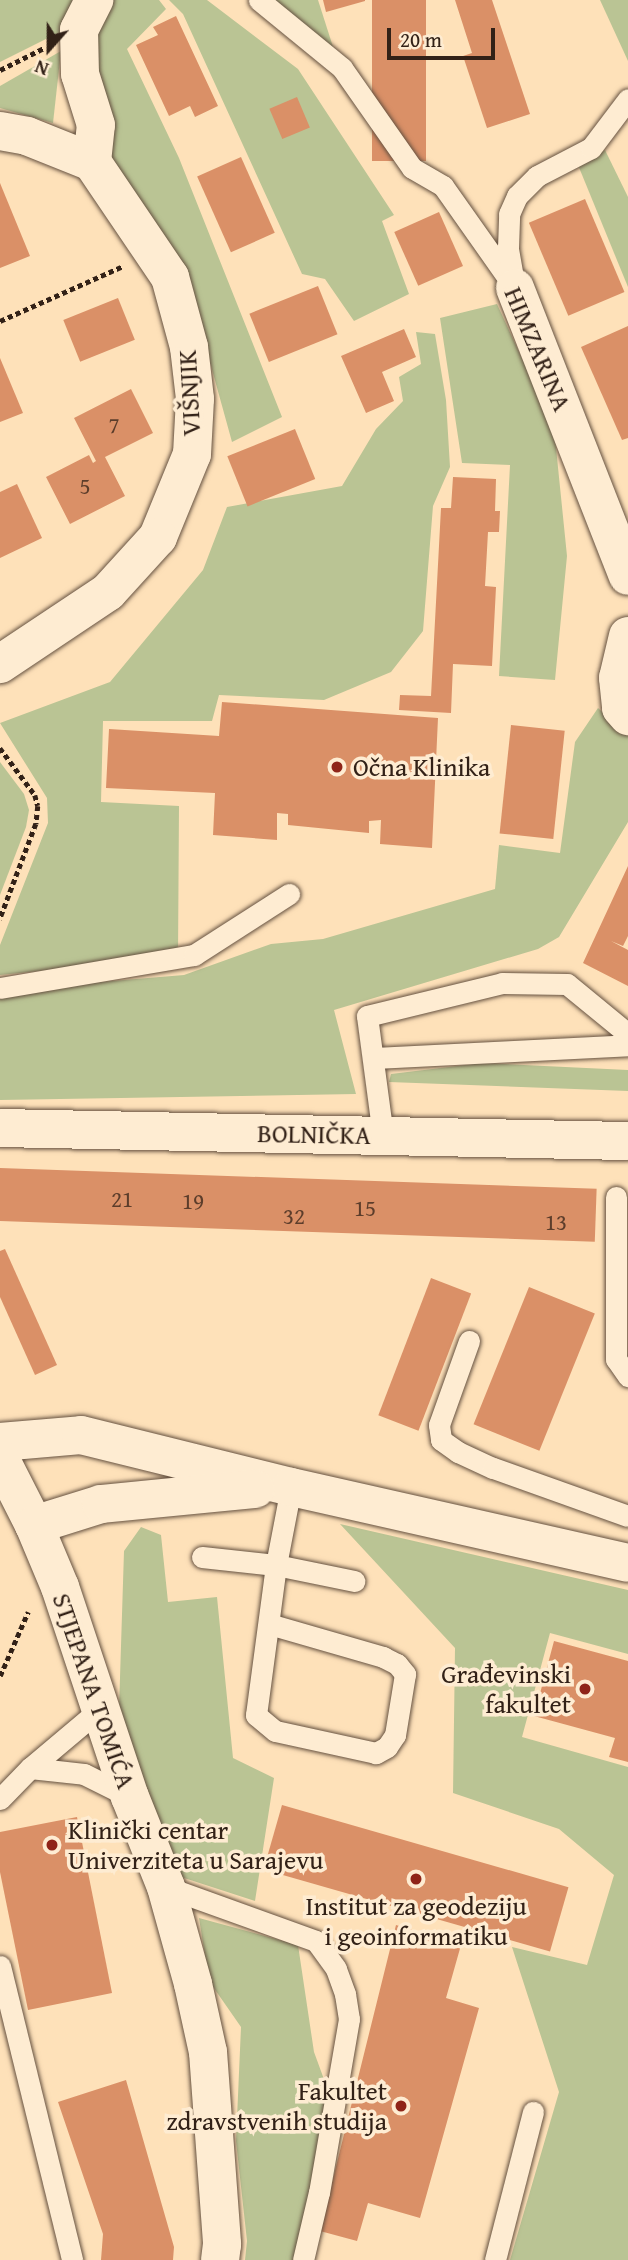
<!DOCTYPE html>
<meta charset="utf-8">
<style>
body{margin:0}
#map{position:relative;width:628px;height:2260px;overflow:hidden;background:#fee1b9;font-family:"Gentium Book Plus",serif}
div>[style]{position:absolute}
[style*='--x']{left:calc(var(--x)*1px);top:calc(var(--y)*1px);width:calc(var(--w)*1px);rotate:calc(var(--a)*1deg)}
.green>*{inset:0;background:#bac494}
.building>*{inset:0;background:#da9067;transform-origin:0 0}
.path>*{height:4.5px;margin-top:-2.25px;transform-origin:0;background:repeating-linear-gradient(90deg,#322117 0 5px,transparent 0 8.5px)}
.roads{filter:drop-shadow(0 0 2px #655140) drop-shadow(0 0 2px #655140)}
.service>*{height:21px;margin:-10.5px;padding:0 10.5px;transform-origin:10.5px;border-radius:10.5px;background:#feecd2}
.minor>*{height:38px;margin:-19px;padding:0 19px;transform-origin:19px;border-radius:19px;background:#feecd2}
.tertiary>*{height:38px;margin:-19px;padding:0 19px;transform-origin:19px;border-radius:19px;background:#feecd2}
.dots>*{width:19px;height:19px;translate:-50% -50%;box-sizing:border-box;border:4px solid #feecd2;border-radius:50%}
span{translate:-50% -50%;white-space:nowrap;text-align:center;line-height:1.15;-webkit-text-stroke:7px #feecd2;paint-order:stroke}
.number-label{font-size:23px;color:#5c3d2b}
.number-label span{-webkit-text-stroke-width:0}
.street-label{font-size:26px;color:#322117}
.poi-label{font-size:26px;color:#322117}
.left{translate:0 -50%;text-align:left}
.right{translate:-100% -50%;text-align:right}
.north{position:absolute;left:14px;top:14px;width:70px;height:70px;-webkit-text-stroke:5px #feecd2;paint-order:stroke;rotate:201deg;font-size:19px;font-weight:700;line-height:28px;text-align:center;color:#322117}
.north::after{content:'';display:block;margin:auto;width:24px;height:32px;background:#322117;clip-path:polygon(50% 0,100% 100%,50% 72%,0 100%)}
.scale{position:absolute;left:387px;top:28px;width:108px;height:32px;box-sizing:border-box;border:4px solid #322117;border-top:0;padding-left:9px;font-size:21px;line-height:24px;white-space:nowrap;color:#322117;-webkit-text-stroke:5px #feecd2;paint-order:stroke}
</style>
<div id="map">
<div class="green">
<div style="clip-path:polygon(0 0,83px 0,68px 28px,0 62px)"></div>
<div style="clip-path:polygon(103px 0,159px 0,166px 9px,127px 49px,179px 158px,282px 417px,232px 442px,208px 355px,101px 159px,91px 45px)"></div>
<div style="clip-path:polygon(169px 0,207px 0,298px 69px,394px 215px,382px 221px,409px 294px,354px 321px,325px 279px,302px 274px,183px 14px)"></div>
<div style="clip-path:polygon(273px 0,318px 0,334px 50px)"></div>
<div style="clip-path:polygon(600px 0,628px 0,628px 61px)"></div>
<div style="clip-path:polygon(61px 51px,53px 123px,0 108px,0 86px)"></div>
<div style="clip-path:polygon(605px 150px,628px 197px,628px 287px,578px 165px)"></div>
<div style="clip-path:polygon(497px 304px,554px 428px,567px 556px,555px 680px,499px 676px,510px 465px,462px 463px,440px 318px)"></div>
<div style="clip-path:polygon(416px 332px,435px 334px,446px 400px,450px 467px,433px 506px,423px 631px,391px 672px,324px 700px,219px 695px,212px 721px,103px 721px,101px 802px,179px 806px,178px 957px,0 975px,0 945px,48px 823px,47px 798px,0 723px,110px 682px,203px 570px,227px 507px,342px 486px,376px 429px,403px 401px,399px 377px,421px 364px)"></div>
<div style="clip-path:polygon(598px 708px,628px 736px,628px 822px,559px 937px,538px 949px,334px 1010px,356px 1094px,0 1100px,0 999px,64px 985px,184px 975px,271px 944px,323px 939px,495px 889px,499px 845px,560px 853px,575px 742px)"></div>
<div style="clip-path:polygon(0 762px,24px 794px,29px 810px,26px 827px,0 895px)"></div>
<div style="clip-path:polygon(482px 1063px,628px 1070px,628px 1091px,389px 1082px,391px 1074px)"></div>
<div style="clip-path:polygon(340px 1524px,628px 1590px,628px 1654px,550px 1633px,522px 1737px,628px 1767px,628px 2260px,510px 2260px,559px 2092px,512px 1947px,587px 1965px,614px 1875px,559px 1829px,453px 1793px,455px 1648px)"></div>
<div style="clip-path:polygon(141px 1527px,161px 1535px,168px 1602px,217px 1597px,233px 1758px,274px 1778px,255px 1901px,178px 1876px,119px 1709px,124px 1551px)"></div>
<div style="clip-path:polygon(199px 1918px,298px 1945px,314px 2052px,329px 2093px,305px 2215px,293px 2260px,245px 2260px,247px 2241px,236px 2141px,241px 2027px,209px 1981px)"></div>
</div>
<div class="building">
<div style="clip-path:polygon(323px 0,365px 0,365px 1px,326px 12px)"></div>
<div style="left:372px;top:0;width:54px;height:161px"></div>
<div style="clip-path:polygon(455px 0,492px 0,530px 114px,487px 128px,463px 56px,472px 53px)"></div>
<div style="clip-path:polygon(176px 16px,218px 106px,195px 117px,190px 106px,169px 116px,136px 45px,158px 35px,153px 27px)"></div>
<div style="left:297px;top:97px;width:33px;height:30px;rotate:67deg"></div>
<div style="left:241px;top:157px;width:83px;height:48px;rotate:66deg"></div>
<div style="clip-path:polygon(0 183px,30px 256px,0 268px)"></div>
<div style="left:585px;top:199px;width:101px;height:61px;rotate:67deg"></div>
<div style="left:439px;top:212px;width:59px;height:49px;rotate:66deg"></div>
<div style="left:318px;top:286px;width:52px;height:74px;rotate:68deg"></div>
<div style="left:118px;top:298px;width:45px;height:59px;rotate:68deg"></div>
<div style="clip-path:polygon(628px 326px,628px 438px,622px 440px,581px 347px)"></div>
<div style="clip-path:polygon(404px 329px,416px 357px,382px 372px,394px 401px,366px 413px,341px 356px)"></div>
<div style="clip-path:polygon(0 358px,23px 413px,0 422px)"></div>
<div style="clip-path:polygon(131px 389px,153px 433px,105px 457px,125px 496px,70px 524px,46px 477px,89px 455px,93px 463px,96px 461px,74px 418px)"></div>
<div style="left:295px;top:429px;width:54px;height:73px;rotate:68deg"></div>
<div style="clip-path:polygon(453px 477px,496px 479px,495px 511px,500px 511px,499px 532px,488px 532px,485px 586px,496px 587px,492px 666px,453px 664px,451px 713px,399px 710px,400px 695px,431px 696px,441px 508px,451px 508px)"></div>
<div style="clip-path:polygon(17px 484px,42px 538px,0 558px,0 492px)"></div>
<div style="clip-path:polygon(222px 702px,438px 718px,432px 848px,380px 844px,381px 820px,369px 821px,369px 833px,288px 825px,288px 814px,277px 813px,277px 840px,213px 835px,215px 793px,106px 788px,109px 729px,219px 736px)"></div>
<div style="left:511px;top:725px;width:54px;height:109px;rotate:6deg"></div>
<div style="clip-path:polygon(628px 866px,628px 936px,623px 946px,611px 941px,628px 950px,628px 986px,583px 963px)"></div>
<div style="left:0;top:1168px;width:597px;height:53px;rotate:2deg"></div>
<div style="clip-path:polygon(5px 1249px,57px 1365px,35px 1375px,0 1297px,0 1251px)"></div>
<div style="left:431px;top:1278px;width:43px;height:147px;rotate:21deg"></div>
<div style="left:529px;top:1287px;width:71px;height:148px;rotate:22deg"></div>
<div style="clip-path:polygon(554px 1641px,628px 1661px,628px 1762px,609px 1757px,615px 1738px,534px 1716px)"></div>
<div style="left:282px;top:1805px;width:298px;height:67px;rotate:16deg"></div>
<div style="clip-path:polygon(77px 1817px,112px 1993px,28px 2010px,0 1872px,0 1832px)"></div>
<div style="clip-path:polygon(396px 1925px,461px 1945px,446px 1998px,479px 2008px,420px 2218px,368px 2203px,357px 2241px,320px 2231px)"></div>
<div style="clip-path:polygon(126px 2080px,174px 2247px,173px 2260px,101px 2260px,103px 2234px,58px 2102px)"></div>
</div>
<div class="path">
<div style="--x:0;--y:70;--w:49;--a:-26.6"></div>
<div style="--x:0;--y:321;--w:133;--a:-24.1"></div>
<div style="--x:0;--y:748;--w:59;--a:53.3"></div>
<div style="--x:35;--y:795;--w:11;--a:75"></div>
<div style="--x:38;--y:806;--w:18;--a:96"></div>
<div style="--x:36;--y:824;--w:102;--a:110.8"></div>
<div style="--x:0;--y:1676;--w:70;--a:-66.4"></div>
</div>
<div class="roads">
<div class="service">
<div style="--x:259;--y:0;--w:107;--a:39.3"></div>
<div style="--x:342;--y:68;--w:122;--a:55"></div>
<div style="--x:412;--y:168;--w:36;--a:30"></div>
<div style="--x:443;--y:186;--w:125;--a:54.8"></div>
<div style="--x:514;--y:283;--w:36;--a:-100"></div>
<div style="--x:508;--y:248;--w:34;--a:-88"></div>
<div style="--x:509;--y:214;--w:20;--a:-66"></div>
<div style="--x:517;--y:196;--w:28;--a:-45"></div>
<div style="--x:537;--y:176;--w:61;--a:-27.4"></div>
<div style="--x:591;--y:148;--w:61;--a:-52.9"></div>
<div style="--x:0;--y:988;--w:197;--a:-9.7"></div>
<div style="--x:194;--y:955;--w:113;--a:-32.7"></div>
<div style="--x:375;--y:1058;--w:253;--a:-2.9"></div>
<div style="--x:383;--y:1136;--w:121;--a:-97.6"></div>
<div style="--x:367;--y:1016;--w:139;--a:-13.7"></div>
<div style="--x:502;--y:983;--w:65;--a:0.9"></div>
<div style="--x:567;--y:984;--w:79;--a:39.3"></div>
<div style="--x:616;--y:1197;--w:162;--a:90"></div>
<div style="--x:616;--y:1359;--w:21;--a:55"></div>
<div style="--x:469;--y:1341;--w:89;--a:109.7"></div>
<div style="--x:439;--y:1425;--w:15;--a:82"></div>
<div style="--x:441;--y:1440;--w:21;--a:35"></div>
<div style="--x:458;--y:1452;--w:38;--a:25"></div>
<div style="--x:493;--y:1468;--w:143;--a:19.6"></div>
<div style="--x:202;--y:1557;--w:74;--a:6.2"></div>
<div style="--x:276;--y:1565;--w:80;--a:11.6"></div>
<div style="--x:269;--y:1624;--w:119;--a:16.1"></div>
<div style="--x:383;--y:1657;--w:16;--a:27"></div>
<div style="--x:397;--y:1664;--w:13;--a:51"></div>
<div style="--x:405;--y:1674;--w:62;--a:99.3"></div>
<div style="--x:395;--y:1735;--w:14;--a:124"></div>
<div style="--x:387;--y:1747;--w:13;--a:151"></div>
<div style="--x:376;--y:1753;--w:103;--a:-167.7"></div>
<div style="--x:275;--y:1731;--w:25;--a:-140"></div>
<div style="--x:256;--y:1715;--w:151;--a:-82.4"></div>
<div style="--x:276;--y:1565;--w:79;--a:-79.1"></div>
<div style="--x:30;--y:1768;--w:54;--a:6.3"></div>
<div style="--x:84;--y:1774;--w:51;--a:26.6"></div>
<div style="--x:0;--y:1799;--w:43;--a:-45.9"></div>
<div style="--x:30;--y:1768;--w:92;--a:-40.1"></div>
<div style="--x:166;--y:1887;--w:159;--a:19.8"></div>
<div style="--x:316;--y:1941;--w:34;--a:54"></div>
<div style="--x:336;--y:1969;--w:27;--a:70"></div>
<div style="--x:345;--y:1994;--w:25;--a:81"></div>
<div style="--x:349;--y:2019;--w:176;--a:99.8"></div>
<div style="--x:319;--y:2192;--w:70;--a:103.2"></div>
<div style="--x:0;--y:1966;--w:303;--a:76.2"></div>
<div style="--x:495;--y:2260;--w:153;--a:-75.6"></div>
</div>
<div class="minor">
<div style="--x:0;--y:131;--w:27;--a:10"></div>
<div style="--x:27;--y:136;--w:70;--a:21.8"></div>
<div style="--x:92;--y:162;--w:139;--a:55.9"></div>
<div style="--x:170;--y:277;--w:73;--a:74.8"></div>
<div style="--x:189;--y:347;--w:52;--a:83.4"></div>
<div style="--x:195;--y:399;--w:55;--a:93.1"></div>
<div style="--x:192;--y:454;--w:90;--a:112.3"></div>
<div style="--x:158;--y:537;--w:74;--a:132.3"></div>
<div style="--x:108;--y:592;--w:130;--a:146.3"></div>
<div style="--x:92;--y:162;--w:37;--a:-84"></div>
<div style="--x:96;--y:125;--w:53;--a:-107.4"></div>
<div style="--x:80;--y:74;--w:44;--a:-91.3"></div>
<div style="--x:79;--y:30;--w:34;--a:-63"></div>
<div style="--x:515;--y:288;--w:309;--a:68.6"></div>
<div style="--x:628;--y:636;--w:43;--a:103.4"></div>
<div style="--x:618;--y:678;--w:30;--a:84"></div>
<div style="--x:621;--y:708;--w:11;--a:49"></div>
<div style="--x:0;--y:1442;--w:81;--a:-4.9"></div>
<div style="--x:81;--y:1435;--w:216;--a:13.9"></div>
<div style="--x:291;--y:1487;--w:345;--a:12.7"></div>
<div style="--x:0;--y:1458;--w:75;--a:63.1"></div>
<div style="--x:34;--y:1525;--w:67;--a:67.2"></div>
<div style="--x:60;--y:1587;--w:221;--a:71.6"></div>
<div style="--x:130;--y:1797;--w:97;--a:68.2"></div>
<div style="--x:166;--y:1887;--w:101;--a:74.4"></div>
<div style="--x:193;--y:1984;--w:70;--a:77.6"></div>
<div style="--x:208;--y:2052;--w:193;--a:85.8"></div>
<div style="--x:222;--y:2244;--w:16;--a:97"></div>
<div style="--x:34;--y:1525;--w:70;--a:-17.4"></div>
<div style="--x:101;--y:1504;--w:155;--a:-5.6"></div>
</div>
<div class="tertiary">
<div style="--x:0;--y:1128;--w:628;--a:1.19"></div>
</div>
</div>
<div class="dots">
<div style="left:337px;top:767px;background:#8f2418"></div>
<div style="left:585px;top:1689px;background:#8f2418"></div>
<div style="left:52px;top:1845px;background:#8f2418"></div>
<div style="left:416px;top:1879px;background:#8f2418"></div>
<div style="left:401px;top:2106px;background:#8f2418"></div>
</div>
<div class="number-label">
<span style="left:114px;top:425px">7</span>
<span style="left:85px;top:486px">5</span>
<span style="left:122px;top:1199px">21</span>
<span style="left:193px;top:1201px">19</span>
<span style="left:365px;top:1208px">15</span>
<span style="left:294px;top:1216px">32</span>
<span style="left:556px;top:1222px">13</span>
</div>
<div class="street-label">
<span style="left:538px;top:349px;rotate:67deg">HIMZARINA</span>
<span style="left:189px;top:393px;rotate:-93deg">VIŠNJIK</span>
<span style="left:314px;top:1134px;rotate:1deg">BOLNIČKA</span>
<span style="left:94px;top:1691px;rotate:71deg">STJEPANA TOMIĆA</span>
</div>
<div class="poi-label">
<span class="left" style="left:353px;top:767px">Očna Klinika</span>
<span class="right" style="left:571px;top:1689px">Građevinski<br>fakultet</span>
<span class="left" style="left:68px;top:1845px">Klinički centar<br>Univerziteta u Sarajevu</span>
<span style="left:416px;top:1921px">Institut za geodeziju<br>i geoinformatiku</span>
<span class="right" style="left:387px;top:2106px">Fakultet<br>zdravstvenih studija</span>
</div>
<div class="north">N</div>
<div class="scale">20 m</div>
</div>
